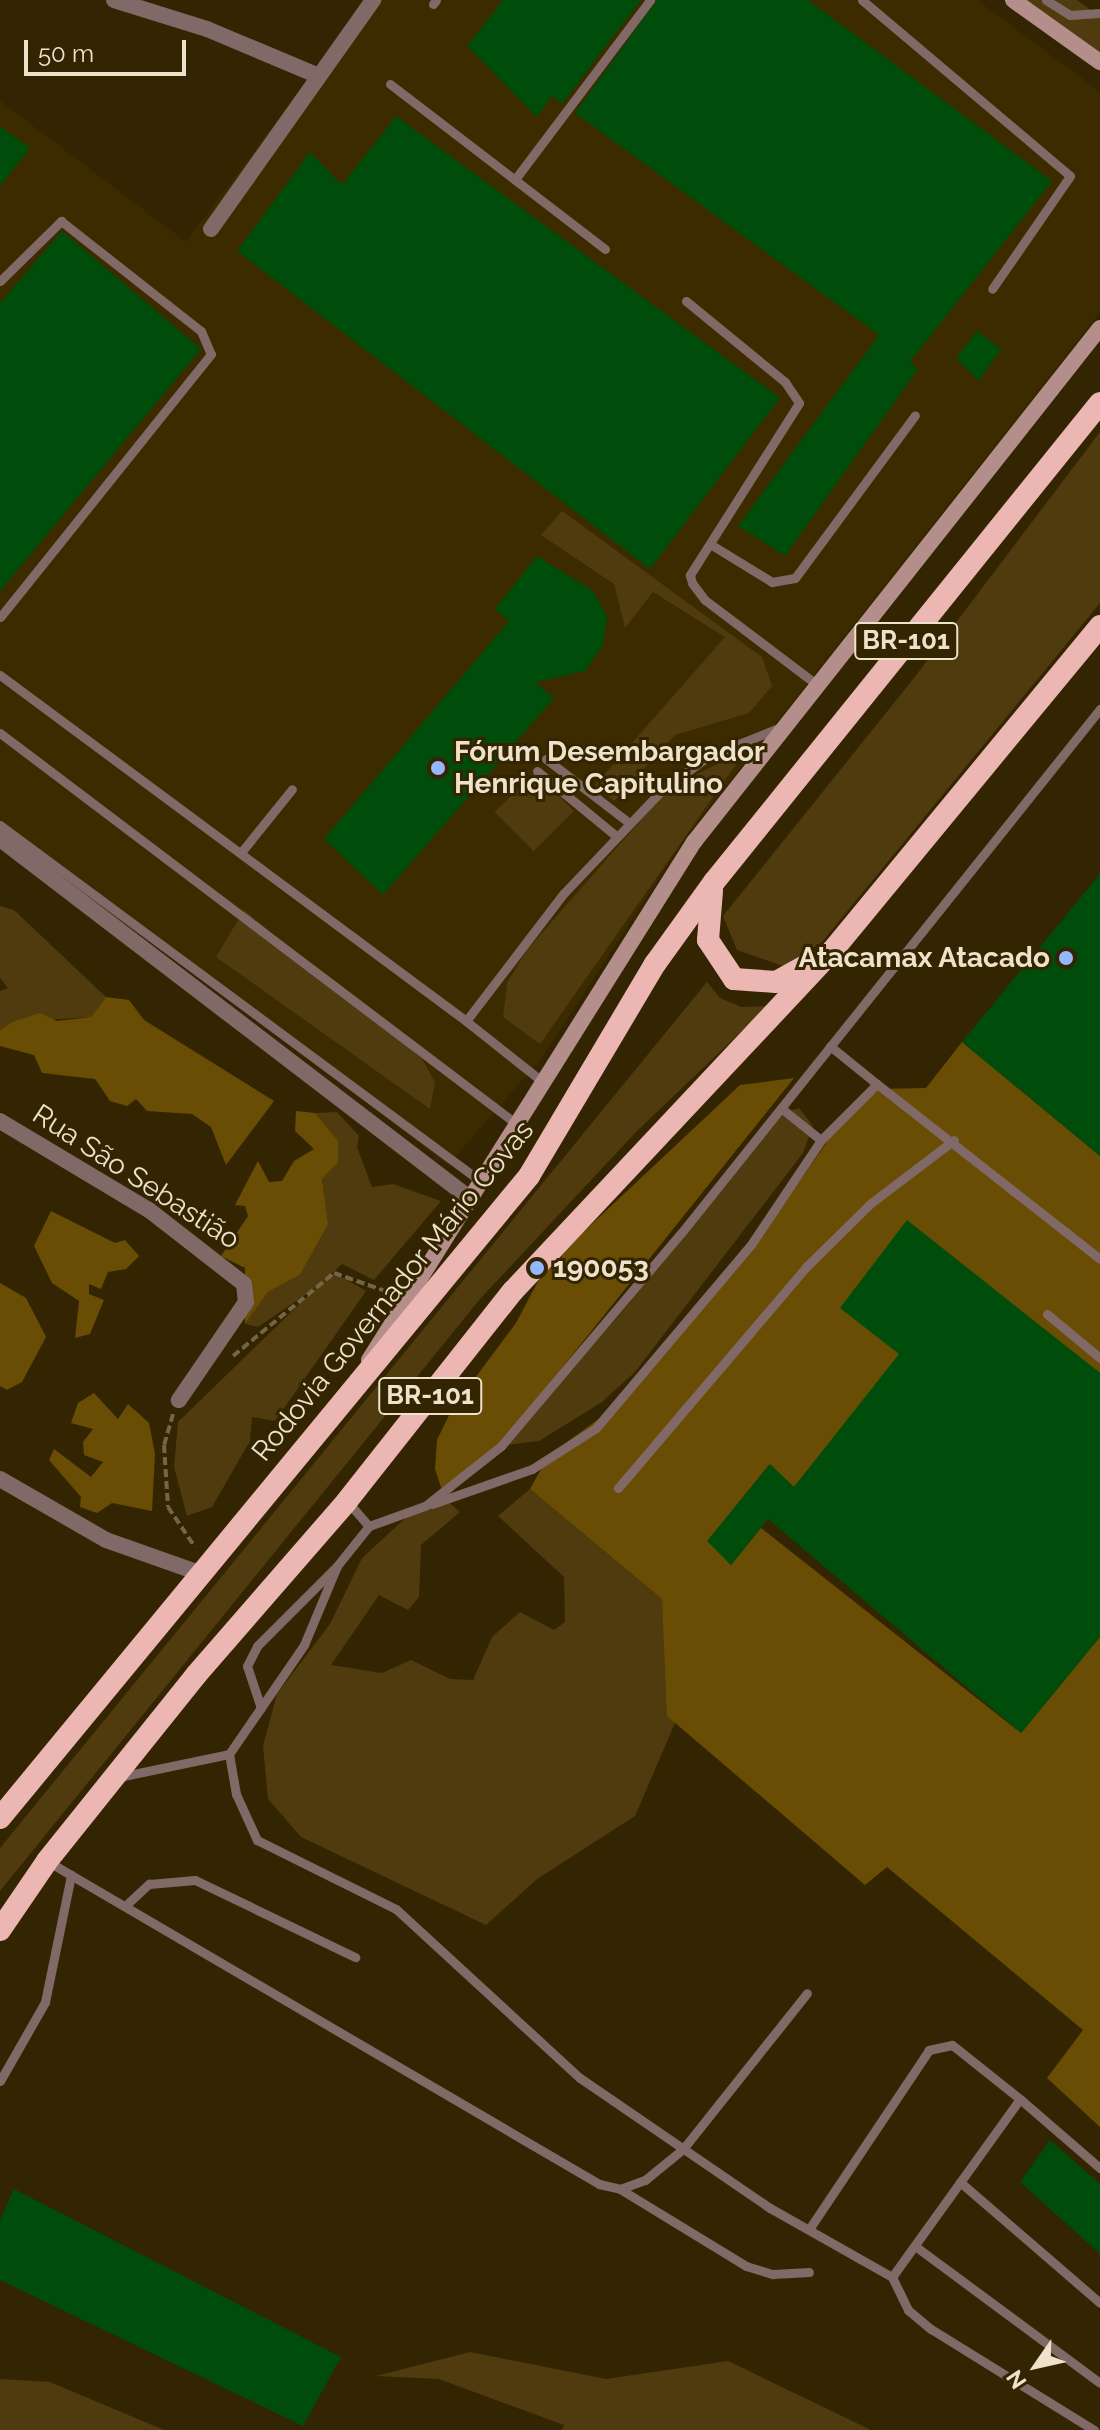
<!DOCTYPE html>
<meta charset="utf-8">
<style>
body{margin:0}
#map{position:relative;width:1100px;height:2430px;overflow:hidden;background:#342502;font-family:Raleway,sans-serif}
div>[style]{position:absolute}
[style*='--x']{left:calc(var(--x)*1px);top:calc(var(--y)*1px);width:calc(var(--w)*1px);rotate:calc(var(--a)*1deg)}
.built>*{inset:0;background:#3d2b00}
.green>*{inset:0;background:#4f3b0d;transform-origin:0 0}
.forest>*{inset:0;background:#694d05}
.building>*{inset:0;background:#004c0a}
.path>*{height:4px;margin-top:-2px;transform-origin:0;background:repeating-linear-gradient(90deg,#736546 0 8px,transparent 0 12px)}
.service>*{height:9px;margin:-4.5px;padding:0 4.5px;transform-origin:4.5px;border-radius:4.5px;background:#806967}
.minor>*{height:16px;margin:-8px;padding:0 8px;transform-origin:8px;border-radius:8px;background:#806967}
.secondary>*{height:16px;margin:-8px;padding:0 8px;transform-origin:8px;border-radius:8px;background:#b38e8a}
.trunk>*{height:22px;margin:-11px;padding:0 11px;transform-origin:11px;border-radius:11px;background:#ecb6b2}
.dots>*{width:22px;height:22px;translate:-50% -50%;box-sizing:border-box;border:4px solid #342502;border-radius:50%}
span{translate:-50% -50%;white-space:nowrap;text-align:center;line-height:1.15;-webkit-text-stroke:6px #342502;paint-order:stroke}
.shield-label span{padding:2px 6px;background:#342502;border:2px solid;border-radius:6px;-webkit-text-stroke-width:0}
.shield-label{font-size:26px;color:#eee2ca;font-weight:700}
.poi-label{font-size:28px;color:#eee2ca;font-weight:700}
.left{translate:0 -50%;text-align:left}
.right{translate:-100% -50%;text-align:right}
.street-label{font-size:28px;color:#eee2ca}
.north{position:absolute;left:996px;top:2326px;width:80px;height:80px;-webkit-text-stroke:6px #342502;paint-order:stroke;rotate:236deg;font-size:22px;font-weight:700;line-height:32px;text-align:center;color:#eee2ca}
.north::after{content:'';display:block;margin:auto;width:28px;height:36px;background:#eee2ca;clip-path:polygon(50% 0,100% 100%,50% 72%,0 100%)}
.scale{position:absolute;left:24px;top:40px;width:162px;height:36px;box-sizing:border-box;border:4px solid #eee2ca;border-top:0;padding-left:10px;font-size:24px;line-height:28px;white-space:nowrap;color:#eee2ca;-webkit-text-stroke:6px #342502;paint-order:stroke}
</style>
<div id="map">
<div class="built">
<div style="clip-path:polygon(368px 0,977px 0,1100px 92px,1100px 312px,685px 838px,541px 1059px,448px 1165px,0 823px,0 101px,186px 242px)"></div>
</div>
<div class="green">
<div style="clip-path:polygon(1009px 0,1077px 0,1100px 17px,1100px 67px)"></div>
<div style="clip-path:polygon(1100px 432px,1100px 603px,822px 942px,783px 966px,737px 950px,723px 916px,914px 678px)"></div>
<div style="clip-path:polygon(562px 511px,762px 657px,772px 686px,749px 713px,675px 735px,614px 801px,595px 785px,725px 637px,653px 592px,625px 628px,614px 584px,541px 535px)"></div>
<div style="clip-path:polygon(746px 750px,540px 1044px,503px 1017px,507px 983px,527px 950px,669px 788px)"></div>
<div style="left:535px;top:772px;width:55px;height:57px;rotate:45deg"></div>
<div style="clip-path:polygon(0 906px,14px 910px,106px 997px,91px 1017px,12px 1022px,0 1030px,0 991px,8px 988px,0 978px)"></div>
<div style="clip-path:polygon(244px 910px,422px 1059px,435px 1082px,430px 1109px,216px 957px)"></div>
<div style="clip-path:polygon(707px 982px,720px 998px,741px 1007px,768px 1006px,636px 1132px,480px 1299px,0 1891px,0 1848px)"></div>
<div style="clip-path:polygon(799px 1108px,813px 1126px,803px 1153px,635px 1372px,602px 1402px,539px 1441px,505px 1445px,622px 1312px,779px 1114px)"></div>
<div style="clip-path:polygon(337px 1112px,359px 1136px,357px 1147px,372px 1187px,393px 1184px,441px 1201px,374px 1280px,342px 1264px,326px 1279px,338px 1275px,366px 1291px,275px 1421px,252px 1417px,250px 1441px,212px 1507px,187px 1516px,174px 1467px,178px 1422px,318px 1286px,258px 1327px,245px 1324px,268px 1292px,300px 1275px,327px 1224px,322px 1179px,338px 1163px,338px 1142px,315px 1113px)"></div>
<div style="clip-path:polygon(530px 1489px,662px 1599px,675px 1723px,635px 1816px,537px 1879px,486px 1925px,301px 1837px,268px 1799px,263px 1746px,277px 1694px,330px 1624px,362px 1558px,411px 1513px,445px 1499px,460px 1512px,421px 1545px,419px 1597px,408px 1610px,379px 1595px,331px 1665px,382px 1673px,411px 1660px,450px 1679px,473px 1680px,492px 1637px,520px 1612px,554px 1630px,565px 1622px,564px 1577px,498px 1516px)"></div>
<div style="clip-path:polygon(470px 2352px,606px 2379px,728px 2361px,871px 2430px,562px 2430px,564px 2425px,439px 2379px,376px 2376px)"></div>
<div style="clip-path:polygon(0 2379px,50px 2382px,164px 2430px,0 2430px)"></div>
</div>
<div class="forest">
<div style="clip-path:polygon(106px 997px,129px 1000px,144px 1020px,274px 1101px,226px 1165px,211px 1127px,192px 1114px,147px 1111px,136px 1099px,127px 1106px,110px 1101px,95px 1079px,42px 1073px,34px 1055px,0 1046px,0 1030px,12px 1022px,40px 1013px,57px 1021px,91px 1017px)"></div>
<div style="clip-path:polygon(962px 1042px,1100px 1156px,1100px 1373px,967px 1271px,794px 1487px,769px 1465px,708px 1541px,731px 1565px,761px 1528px,1021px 1733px,1100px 1637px,1100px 2127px,1047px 2078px,1083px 2030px,887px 1867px,865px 1885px,667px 1716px,662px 1599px,530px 1489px,549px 1455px,618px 1405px,765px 1231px,847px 1113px,879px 1089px,926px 1088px)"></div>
<div style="clip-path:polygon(794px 1078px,513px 1429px,445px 1499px,435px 1469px,437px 1440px,452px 1409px,516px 1323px,545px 1268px,740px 1085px)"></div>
<div style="clip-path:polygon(296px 1111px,315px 1113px,338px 1141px,338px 1163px,322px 1179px,328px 1224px,300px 1275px,268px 1292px,245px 1324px,245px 1268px,221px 1256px,248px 1216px,245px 1206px,235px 1205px,258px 1161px,269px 1182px,282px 1181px,294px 1161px,314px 1149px,295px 1131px)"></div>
<div style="clip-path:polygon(51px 1211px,115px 1243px,125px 1240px,139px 1256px,126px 1269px,108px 1272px,101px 1289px,89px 1284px,89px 1294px,104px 1300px,90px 1334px,75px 1338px,79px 1301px,52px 1283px,34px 1246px)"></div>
<div style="clip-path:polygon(0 1283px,26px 1298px,46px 1337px,22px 1382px,7px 1390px,0 1386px)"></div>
<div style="clip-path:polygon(94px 1393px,118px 1419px,128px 1404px,149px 1423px,155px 1454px,152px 1511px,112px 1503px,97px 1513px,80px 1507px,81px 1497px,49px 1460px,54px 1449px,91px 1477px,103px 1462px,84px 1455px,83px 1442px,93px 1429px,71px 1423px,78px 1403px)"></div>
</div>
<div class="building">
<div style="clip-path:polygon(503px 0,641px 0,562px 104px,552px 96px,537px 117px,467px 46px)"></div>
<div style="clip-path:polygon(657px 0,808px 0,1052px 181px,910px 362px,918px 369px,785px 556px,738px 526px,879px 335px,575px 113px)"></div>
<div style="clip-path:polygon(396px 116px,780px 398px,650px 569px,237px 251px,310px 152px,342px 185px)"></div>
<div style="clip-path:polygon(0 126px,30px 148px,0 186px)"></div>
<div style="clip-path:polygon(62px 231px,201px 349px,0 591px,0 303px)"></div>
<div style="clip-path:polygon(977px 331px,1001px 349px,979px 381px,956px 358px)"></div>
<div style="clip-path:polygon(537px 556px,593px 591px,607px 617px,603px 646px,585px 671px,535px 682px,554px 698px,383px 895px,324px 839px,509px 621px,495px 609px)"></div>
<div style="clip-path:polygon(1100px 874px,1100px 1156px,962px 1042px)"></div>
<div style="clip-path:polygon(907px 1220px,1100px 1373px,1100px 1637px,1021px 1733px,768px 1519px,731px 1565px,707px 1541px,770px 1464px,794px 1487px,899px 1354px,840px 1308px)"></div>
<div style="clip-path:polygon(1050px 2140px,1100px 2184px,1100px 2254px,1020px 2182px)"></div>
<div style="clip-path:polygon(14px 2189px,341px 2357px,303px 2426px,0 2280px,0 2220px)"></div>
</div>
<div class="path">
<div style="--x:233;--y:1356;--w:131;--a:-39.4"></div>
<div style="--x:334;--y:1273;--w:60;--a:19.3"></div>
<div style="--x:173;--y:1414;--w:32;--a:106"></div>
<div style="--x:164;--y:1445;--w:62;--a:86.3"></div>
<div style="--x:168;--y:1507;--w:48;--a:56"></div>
</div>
<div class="service">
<div style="--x:862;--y:0;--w:272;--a:40.2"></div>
<div style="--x:1070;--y:176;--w:137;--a:124.6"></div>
<div style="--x:1046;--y:0;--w:28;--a:32"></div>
<div style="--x:1070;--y:15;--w:30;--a:-4"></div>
<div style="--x:433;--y:4;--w:5;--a:-53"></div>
<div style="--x:390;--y:84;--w:271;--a:37.5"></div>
<div style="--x:516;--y:178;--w:223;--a:-53"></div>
<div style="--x:0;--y:281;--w:86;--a:-44.5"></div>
<div style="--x:61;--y:221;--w:178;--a:38.2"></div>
<div style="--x:201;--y:331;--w:25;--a:67"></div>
<div style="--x:211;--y:354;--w:337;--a:128.7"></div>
<div style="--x:686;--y:301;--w:128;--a:39.3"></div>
<div style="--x:785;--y:382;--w:25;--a:56"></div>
<div style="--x:799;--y:403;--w:204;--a:122.4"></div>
<div style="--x:690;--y:575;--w:8;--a:76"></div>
<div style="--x:692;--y:583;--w:21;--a:53"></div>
<div style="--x:705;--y:600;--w:139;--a:37.1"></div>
<div style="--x:710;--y:544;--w:73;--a:31.5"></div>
<div style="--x:772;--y:582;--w:23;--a:-10"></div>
<div style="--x:795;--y:578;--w:202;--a:-53.6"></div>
<div style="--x:0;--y:675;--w:580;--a:36.59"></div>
<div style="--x:466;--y:1021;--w:161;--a:-52.6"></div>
<div style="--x:564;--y:893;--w:144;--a:-46.4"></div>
<div style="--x:663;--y:789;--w:57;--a:-35.7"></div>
<div style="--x:709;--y:756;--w:78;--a:-21.9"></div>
<div style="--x:0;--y:733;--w:650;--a:37.12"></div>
<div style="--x:546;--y:759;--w:103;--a:37.5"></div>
<div style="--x:537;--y:771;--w:102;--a:39.4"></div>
<div style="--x:0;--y:825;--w:601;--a:36.55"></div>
<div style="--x:243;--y:850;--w:78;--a:-51.2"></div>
<div style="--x:466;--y:1021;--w:98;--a:38.4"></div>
<div style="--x:830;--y:1046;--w:60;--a:39"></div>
<div style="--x:781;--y:1108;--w:51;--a:38.7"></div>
<div style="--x:1047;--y:1314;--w:69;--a:39.7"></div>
<div style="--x:618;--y:1488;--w:290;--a:-49.6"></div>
<div style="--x:806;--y:1267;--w:91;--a:-44.6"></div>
<div style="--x:871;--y:1203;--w:104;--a:-37.2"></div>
<div style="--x:347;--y:1501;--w:33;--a:49"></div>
<div style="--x:369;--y:1526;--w:59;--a:-19.7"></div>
<div style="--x:425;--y:1506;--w:97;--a:-38.3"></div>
<div style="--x:501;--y:1446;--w:280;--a:-49.8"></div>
<div style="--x:682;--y:1232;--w:670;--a:-51.37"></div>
<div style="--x:432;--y:1504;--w:106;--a:-19.3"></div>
<div style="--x:532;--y:1469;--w:76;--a:-32.6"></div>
<div style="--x:596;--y:1428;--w:238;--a:-49.8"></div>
<div style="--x:750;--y:1246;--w:128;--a:-56.2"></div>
<div style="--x:821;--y:1140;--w:79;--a:-45"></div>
<div style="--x:877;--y:1084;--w:283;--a:38.1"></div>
<div style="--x:369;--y:1526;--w:51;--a:128.7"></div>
<div style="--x:337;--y:1566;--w:86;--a:112.7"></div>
<div style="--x:304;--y:1645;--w:132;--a:124.5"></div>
<div style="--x:229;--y:1754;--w:41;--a:80.1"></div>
<div style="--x:236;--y:1794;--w:51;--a:65.5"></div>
<div style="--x:257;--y:1840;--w:155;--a:26.4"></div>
<div style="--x:396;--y:1909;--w:250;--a:42.6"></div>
<div style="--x:580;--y:2078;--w:230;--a:34.4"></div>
<div style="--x:770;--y:2208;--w:140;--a:29.5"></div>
<div style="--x:892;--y:2277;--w:219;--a:-54.3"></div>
<div style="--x:1020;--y:2099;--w:87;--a:-141.5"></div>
<div style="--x:952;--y:2045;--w:24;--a:168"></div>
<div style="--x:929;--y:2050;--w:216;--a:123.8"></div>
<div style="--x:261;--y:1708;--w:44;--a:-108.4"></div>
<div style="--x:247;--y:1666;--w:22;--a:-63"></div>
<div style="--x:257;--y:1646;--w:113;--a:-45"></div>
<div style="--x:119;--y:1777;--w:112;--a:-11.8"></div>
<div style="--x:47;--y:1861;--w:640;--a:30.33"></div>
<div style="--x:599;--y:2184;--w:22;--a:13"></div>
<div style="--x:620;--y:2189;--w:27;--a:-20"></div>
<div style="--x:645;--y:2180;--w:49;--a:-39.2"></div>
<div style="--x:683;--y:2149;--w:199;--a:-51.5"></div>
<div style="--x:125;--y:1906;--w:33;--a:-43"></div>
<div style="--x:149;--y:1884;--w:46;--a:-5"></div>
<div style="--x:195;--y:1880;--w:178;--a:25.7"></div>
<div style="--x:0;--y:2081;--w:91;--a:-60.3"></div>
<div style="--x:45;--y:2002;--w:130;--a:-78.4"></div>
<div style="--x:1020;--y:2099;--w:106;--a:40.8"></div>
<div style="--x:960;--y:2182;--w:185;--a:40.8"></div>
<div style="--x:620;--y:2189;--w:148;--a:31.4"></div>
<div style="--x:746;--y:2266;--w:28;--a:17"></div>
<div style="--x:773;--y:2274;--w:36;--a:-3"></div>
<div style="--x:915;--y:2246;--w:230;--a:36.5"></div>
<div style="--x:892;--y:2277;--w:37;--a:64"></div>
<div style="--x:908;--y:2310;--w:30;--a:40"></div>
<div style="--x:931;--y:2329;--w:192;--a:31.8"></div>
</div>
<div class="minor">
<div style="--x:114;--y:0;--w:97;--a:17.3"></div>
<div style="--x:207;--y:29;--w:121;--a:22.8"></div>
<div style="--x:211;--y:229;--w:281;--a:-54.7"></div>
<div style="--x:0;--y:839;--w:594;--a:37.41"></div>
<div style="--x:0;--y:1121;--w:174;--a:30.9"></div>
<div style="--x:149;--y:1210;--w:120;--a:37.9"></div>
<div style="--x:244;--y:1284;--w:18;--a:84"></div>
<div style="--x:246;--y:1302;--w:119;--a:124.4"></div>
<div style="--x:0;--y:1479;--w:122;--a:29.9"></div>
<div style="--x:106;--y:1540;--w:102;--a:19.5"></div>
</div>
<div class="secondary">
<div style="--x:1013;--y:0;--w:107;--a:35.5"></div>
<div style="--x:369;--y:1360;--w:612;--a:-57.9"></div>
<div style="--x:694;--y:842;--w:655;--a:-51.7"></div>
</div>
<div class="trunk">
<div style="--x:712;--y:891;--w:49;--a:94.7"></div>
<div style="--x:708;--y:940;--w:47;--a:56.3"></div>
<div style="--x:734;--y:979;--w:42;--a:4.1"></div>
<div style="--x:776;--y:982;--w:41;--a:-29.1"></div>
<div style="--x:0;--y:1818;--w:832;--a:-50.51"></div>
<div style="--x:529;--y:1176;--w:247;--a:-59.3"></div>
<div style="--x:655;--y:964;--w:101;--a:-54.3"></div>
<div style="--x:714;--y:882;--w:615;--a:-51.14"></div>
<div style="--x:0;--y:1930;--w:83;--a:-55.7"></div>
<div style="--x:47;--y:1861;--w:238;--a:-51.3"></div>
<div style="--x:196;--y:1675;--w:230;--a:-49"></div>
<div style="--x:347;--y:1501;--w:268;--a:-51.7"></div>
<div style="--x:513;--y:1291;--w:468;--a:-46.8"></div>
<div style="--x:833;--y:950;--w:420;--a:-50.5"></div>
</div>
<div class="dots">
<div style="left:438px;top:768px;background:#94b7fd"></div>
<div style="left:1066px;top:958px;background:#94b7fd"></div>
<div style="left:537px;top:1268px;background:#94b7fd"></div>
</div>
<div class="shield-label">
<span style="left:906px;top:641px">BR-101</span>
<span style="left:430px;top:1396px">BR-101</span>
</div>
<div class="poi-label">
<span class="left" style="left:454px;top:768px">Fórum Desembargador<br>Henrique Capitulino</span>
<span class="right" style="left:1050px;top:958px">Atacamax Atacado</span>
<span class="left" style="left:553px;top:1268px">190053</span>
</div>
<div class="street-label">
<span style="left:136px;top:1177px;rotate:33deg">Rua São Sebastião</span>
<span style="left:393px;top:1291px;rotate:-51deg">Rodovia Governador Mário Covas</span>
</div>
<div class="north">N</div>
<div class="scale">50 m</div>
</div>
